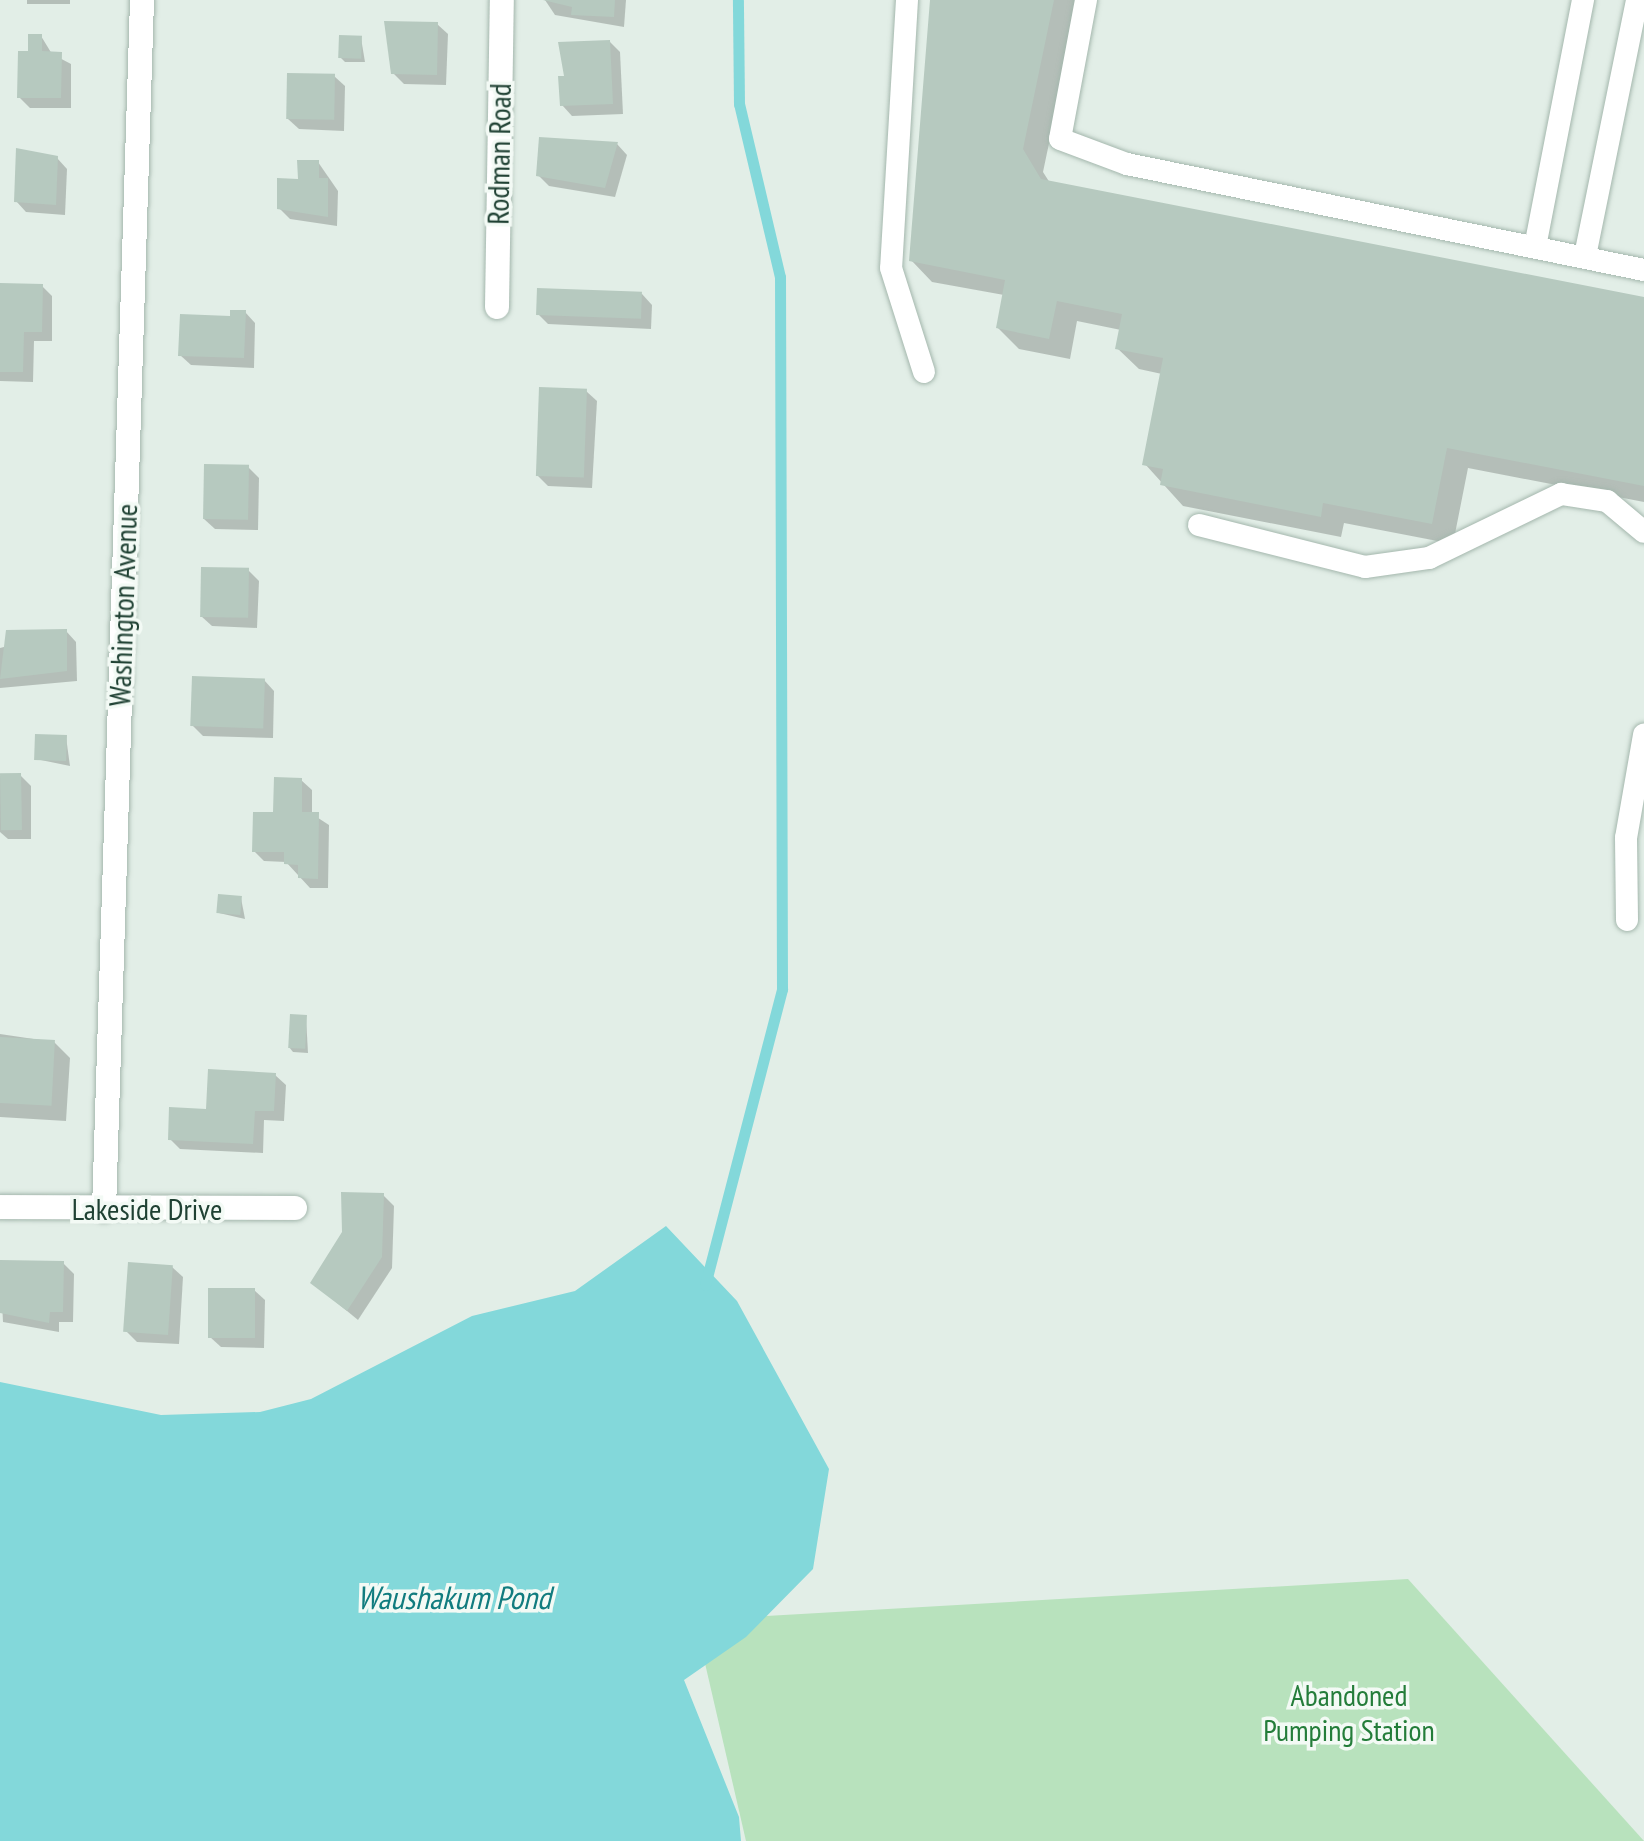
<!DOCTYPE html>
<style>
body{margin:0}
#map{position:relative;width:1644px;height:1841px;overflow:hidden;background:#e2eee7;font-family:"PT Sans Narrow",sans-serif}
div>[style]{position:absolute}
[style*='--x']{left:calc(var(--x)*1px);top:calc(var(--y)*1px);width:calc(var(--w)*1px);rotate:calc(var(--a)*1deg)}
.green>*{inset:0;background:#b8e2bd}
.water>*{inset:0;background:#83d8da}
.shadow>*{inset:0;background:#0003;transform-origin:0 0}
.stream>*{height:11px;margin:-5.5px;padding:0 5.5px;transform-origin:5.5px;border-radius:5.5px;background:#83d8da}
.building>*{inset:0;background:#b6c9bf;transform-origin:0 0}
.roads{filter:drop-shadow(0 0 2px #a4b7ad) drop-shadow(0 0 2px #a4b7ad)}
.service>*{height:22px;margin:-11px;padding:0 11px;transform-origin:11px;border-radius:11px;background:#fff}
.minor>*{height:24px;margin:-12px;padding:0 12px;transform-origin:12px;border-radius:12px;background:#fff}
span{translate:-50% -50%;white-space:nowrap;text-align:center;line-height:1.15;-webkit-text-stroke:7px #f3faf5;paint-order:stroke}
.street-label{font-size:30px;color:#1f4133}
.park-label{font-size:30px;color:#247d3a}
.water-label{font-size:32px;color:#117c7f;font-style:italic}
</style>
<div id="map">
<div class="green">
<div style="clip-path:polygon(1408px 1579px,1644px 1841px,746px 1841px,695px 1620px)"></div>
</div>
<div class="water">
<div style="clip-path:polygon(666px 1226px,737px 1301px,829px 1469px,813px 1569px,746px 1637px,684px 1680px,739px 1817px,741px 1841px,0 1841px,0 1382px,161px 1415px,260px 1412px,311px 1399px,472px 1316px,575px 1291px)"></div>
</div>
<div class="shadow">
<div style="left:27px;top:0;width:43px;height:4px"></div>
<div style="clip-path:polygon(545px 0,626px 0,624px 27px,555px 15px)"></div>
<div style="clip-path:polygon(932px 0,1079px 0,1043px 172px,1050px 183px,1644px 299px,1644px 502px,1468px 468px,1453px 544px,1344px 523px,1341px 537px,1183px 506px,1145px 464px,1162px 374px,1139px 369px,1117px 348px,1121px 330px,1077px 321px,1070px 359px,1019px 349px,998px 328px,1004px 295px,932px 282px,911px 260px)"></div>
<div style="clip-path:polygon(437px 24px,448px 34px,446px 85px,404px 84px,393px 73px)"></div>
<div style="clip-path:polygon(41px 36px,52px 54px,71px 64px,71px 108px,30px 108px,19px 97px)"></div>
<div style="clip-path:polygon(361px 38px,365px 62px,345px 62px,340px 57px)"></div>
<div style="clip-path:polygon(610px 42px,620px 52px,623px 114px,572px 116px,562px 105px,567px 78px)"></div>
<div style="clip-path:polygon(334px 76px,345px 86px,344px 131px,299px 129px,288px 119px)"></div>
<div style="clip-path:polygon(617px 144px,627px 155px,615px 197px,549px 186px,538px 175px)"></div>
<div style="clip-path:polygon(57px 158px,67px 169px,65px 215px,26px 212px,16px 201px)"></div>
<div style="clip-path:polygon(318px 162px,338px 191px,337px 226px,290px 219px,279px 208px)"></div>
<div style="clip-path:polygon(0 285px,42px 286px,52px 296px,52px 341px,34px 341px,33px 382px,0 381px)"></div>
<div style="clip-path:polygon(642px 294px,652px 305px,651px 329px,548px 324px,538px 314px)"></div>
<div style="clip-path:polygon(245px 312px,255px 323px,254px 368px,191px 365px,180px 355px)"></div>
<div style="clip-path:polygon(586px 391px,597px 401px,592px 488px,548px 486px,537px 475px)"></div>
<div style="clip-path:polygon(248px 467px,259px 478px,258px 530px,215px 529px,204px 519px)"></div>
<div style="clip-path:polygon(248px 570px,259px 581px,257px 628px,212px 626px,201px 616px)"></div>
<div style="clip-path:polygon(66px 631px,76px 642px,77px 681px,0 688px,0 648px)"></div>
<div style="clip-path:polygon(264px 680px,274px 691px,273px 738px,203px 736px,193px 726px)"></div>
<div style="clip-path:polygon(66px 737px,70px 766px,36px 759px)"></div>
<div style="clip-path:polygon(20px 775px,31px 786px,31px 839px,8px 839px,0 832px,0 776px)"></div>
<div style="clip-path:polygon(301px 780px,312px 790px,312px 814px,329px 825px,328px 888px,310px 888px,286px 862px,264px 861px,254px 851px)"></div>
<div style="clip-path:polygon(241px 898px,245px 919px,219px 913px)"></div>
<div style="clip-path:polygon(306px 1017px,308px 1053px,293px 1052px,289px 1047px)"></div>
<div style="clip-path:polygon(0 1034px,54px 1042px,70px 1058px,66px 1121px,0 1117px)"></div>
<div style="clip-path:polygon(275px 1075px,286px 1085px,284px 1121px,264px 1120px,263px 1153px,180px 1149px,170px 1139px)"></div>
<div style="clip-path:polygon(383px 1195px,394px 1206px,392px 1268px,358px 1320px,313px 1283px)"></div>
<div style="clip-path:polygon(0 1262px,63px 1263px,74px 1274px,73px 1322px,59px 1322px,59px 1332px,3px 1322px)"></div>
<div style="clip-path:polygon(172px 1267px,183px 1277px,179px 1344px,137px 1342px,126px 1331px)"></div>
<div style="clip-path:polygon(254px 1290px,265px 1300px,264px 1348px,221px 1347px,210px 1337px)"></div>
</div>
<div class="stream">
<div style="--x:705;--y:1285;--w:306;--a:-75.4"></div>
<div style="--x:782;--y:989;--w:712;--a:-90.16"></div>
<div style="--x:780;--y:277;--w:178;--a:-103.3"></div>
<div style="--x:739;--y:104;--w:104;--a:-90.6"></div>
</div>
<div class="building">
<div style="clip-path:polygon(543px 0,615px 0,614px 17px,571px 15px,572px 7px)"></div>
<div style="clip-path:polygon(930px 0,1054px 0,1023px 149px,1041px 179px,1644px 297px,1644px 486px,1447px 448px,1432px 524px,1323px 503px,1321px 517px,1160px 485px,1163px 469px,1142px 465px,1163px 358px,1115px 349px,1122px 314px,1057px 301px,1049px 339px,996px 328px,1005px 280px,909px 261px)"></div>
<div style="clip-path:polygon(384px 21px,438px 22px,437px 75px,391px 74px)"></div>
<div style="clip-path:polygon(28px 34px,42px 34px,42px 51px,62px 52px,61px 98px,17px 98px,18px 51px,28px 51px)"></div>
<div style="left:339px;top:35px;width:23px;height:23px;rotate:2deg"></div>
<div style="clip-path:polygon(610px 40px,613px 104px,560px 106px,558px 76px,564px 76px,558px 42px)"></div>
<div style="left:287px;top:73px;width:48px;height:46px;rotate:1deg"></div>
<div style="clip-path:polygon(539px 137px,618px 142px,605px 188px,536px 176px)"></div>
<div style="clip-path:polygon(16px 148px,58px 156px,56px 205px,14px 202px)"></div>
<div style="clip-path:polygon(297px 160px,319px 160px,319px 178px,328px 178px,328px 217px,277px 209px,277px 178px,298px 179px)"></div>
<div style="clip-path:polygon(0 283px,43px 284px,42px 332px,24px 332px,23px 372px,0 372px)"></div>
<div style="left:537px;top:288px;width:105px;height:27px;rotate:2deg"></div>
<div style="clip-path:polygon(230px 310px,246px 310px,244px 358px,178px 356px,180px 314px,230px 316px)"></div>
<div style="left:539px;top:387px;width:48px;height:89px;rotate:2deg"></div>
<div style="left:204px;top:464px;width:45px;height:55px;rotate:1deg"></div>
<div style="left:201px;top:567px;width:48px;height:50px;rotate:1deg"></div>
<div style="clip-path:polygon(67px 629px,67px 671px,0 679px,6px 630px)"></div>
<div style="left:192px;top:676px;width:73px;height:50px;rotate:2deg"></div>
<div style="left:35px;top:734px;width:32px;height:26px;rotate:2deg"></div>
<div style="left:21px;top:773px;width:57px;height:21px;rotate:89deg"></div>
<div style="clip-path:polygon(274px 777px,302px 778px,302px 812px,319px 812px,318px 879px,298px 878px,298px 865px,284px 864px,284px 852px,252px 852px,253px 812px,273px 812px)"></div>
<div style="left:218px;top:894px;width:24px;height:19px;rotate:5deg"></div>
<div style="left:290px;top:1014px;width:17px;height:34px;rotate:3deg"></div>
<div style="left:0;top:1037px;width:55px;height:66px;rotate:3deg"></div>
<div style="clip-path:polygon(208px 1069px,276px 1073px,274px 1111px,255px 1111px,253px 1144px,168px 1140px,169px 1107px,206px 1109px)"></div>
<div style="clip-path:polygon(341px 1192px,384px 1193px,382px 1257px,347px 1311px,310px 1283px,342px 1232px)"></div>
<div style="clip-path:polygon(0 1260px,64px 1261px,63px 1312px,50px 1312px,49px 1323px,0 1313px)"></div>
<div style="left:128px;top:1262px;width:45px;height:70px;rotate:4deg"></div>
<div style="left:208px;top:1288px;width:47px;height:50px"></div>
</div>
<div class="roads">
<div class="service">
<div style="--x:907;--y:0;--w:268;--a:93.4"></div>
<div style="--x:891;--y:268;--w:109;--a:72.4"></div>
<div style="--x:1086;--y:0;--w:141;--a:100.6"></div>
<div style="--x:1060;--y:139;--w:72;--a:20.5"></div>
<div style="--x:1127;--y:164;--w:528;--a:11.59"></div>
<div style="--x:1535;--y:247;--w:252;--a:-79"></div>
<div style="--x:1585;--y:256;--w:261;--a:-78.5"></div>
<div style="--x:1199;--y:525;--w:171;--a:14.2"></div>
<div style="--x:1365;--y:567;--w:65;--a:-8"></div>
<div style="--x:1429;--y:558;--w:147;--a:-25.9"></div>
<div style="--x:1561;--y:494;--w:47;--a:8.7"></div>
<div style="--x:1607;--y:501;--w:48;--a:40"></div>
<div style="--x:1627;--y:920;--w:82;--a:-90.7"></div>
<div style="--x:1626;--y:838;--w:105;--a:-80.1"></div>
</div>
<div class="minor">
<div style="--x:497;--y:307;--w:307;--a:-89.1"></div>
<div style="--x:0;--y:1207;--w:295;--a:0.2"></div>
<div style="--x:104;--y:1210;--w:1211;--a:-88.2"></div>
</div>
</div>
<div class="street-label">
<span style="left:499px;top:154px;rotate:-89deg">Rodman Road</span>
<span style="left:123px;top:605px;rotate:-88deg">Washington Avenue</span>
<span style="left:147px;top:1209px">Lakeside Drive</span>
</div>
<div class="park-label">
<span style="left:1349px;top:1712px">Abandoned<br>Pumping Station</span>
</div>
<div class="water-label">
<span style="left:454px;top:1597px">Waushakum Pond</span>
</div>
</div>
